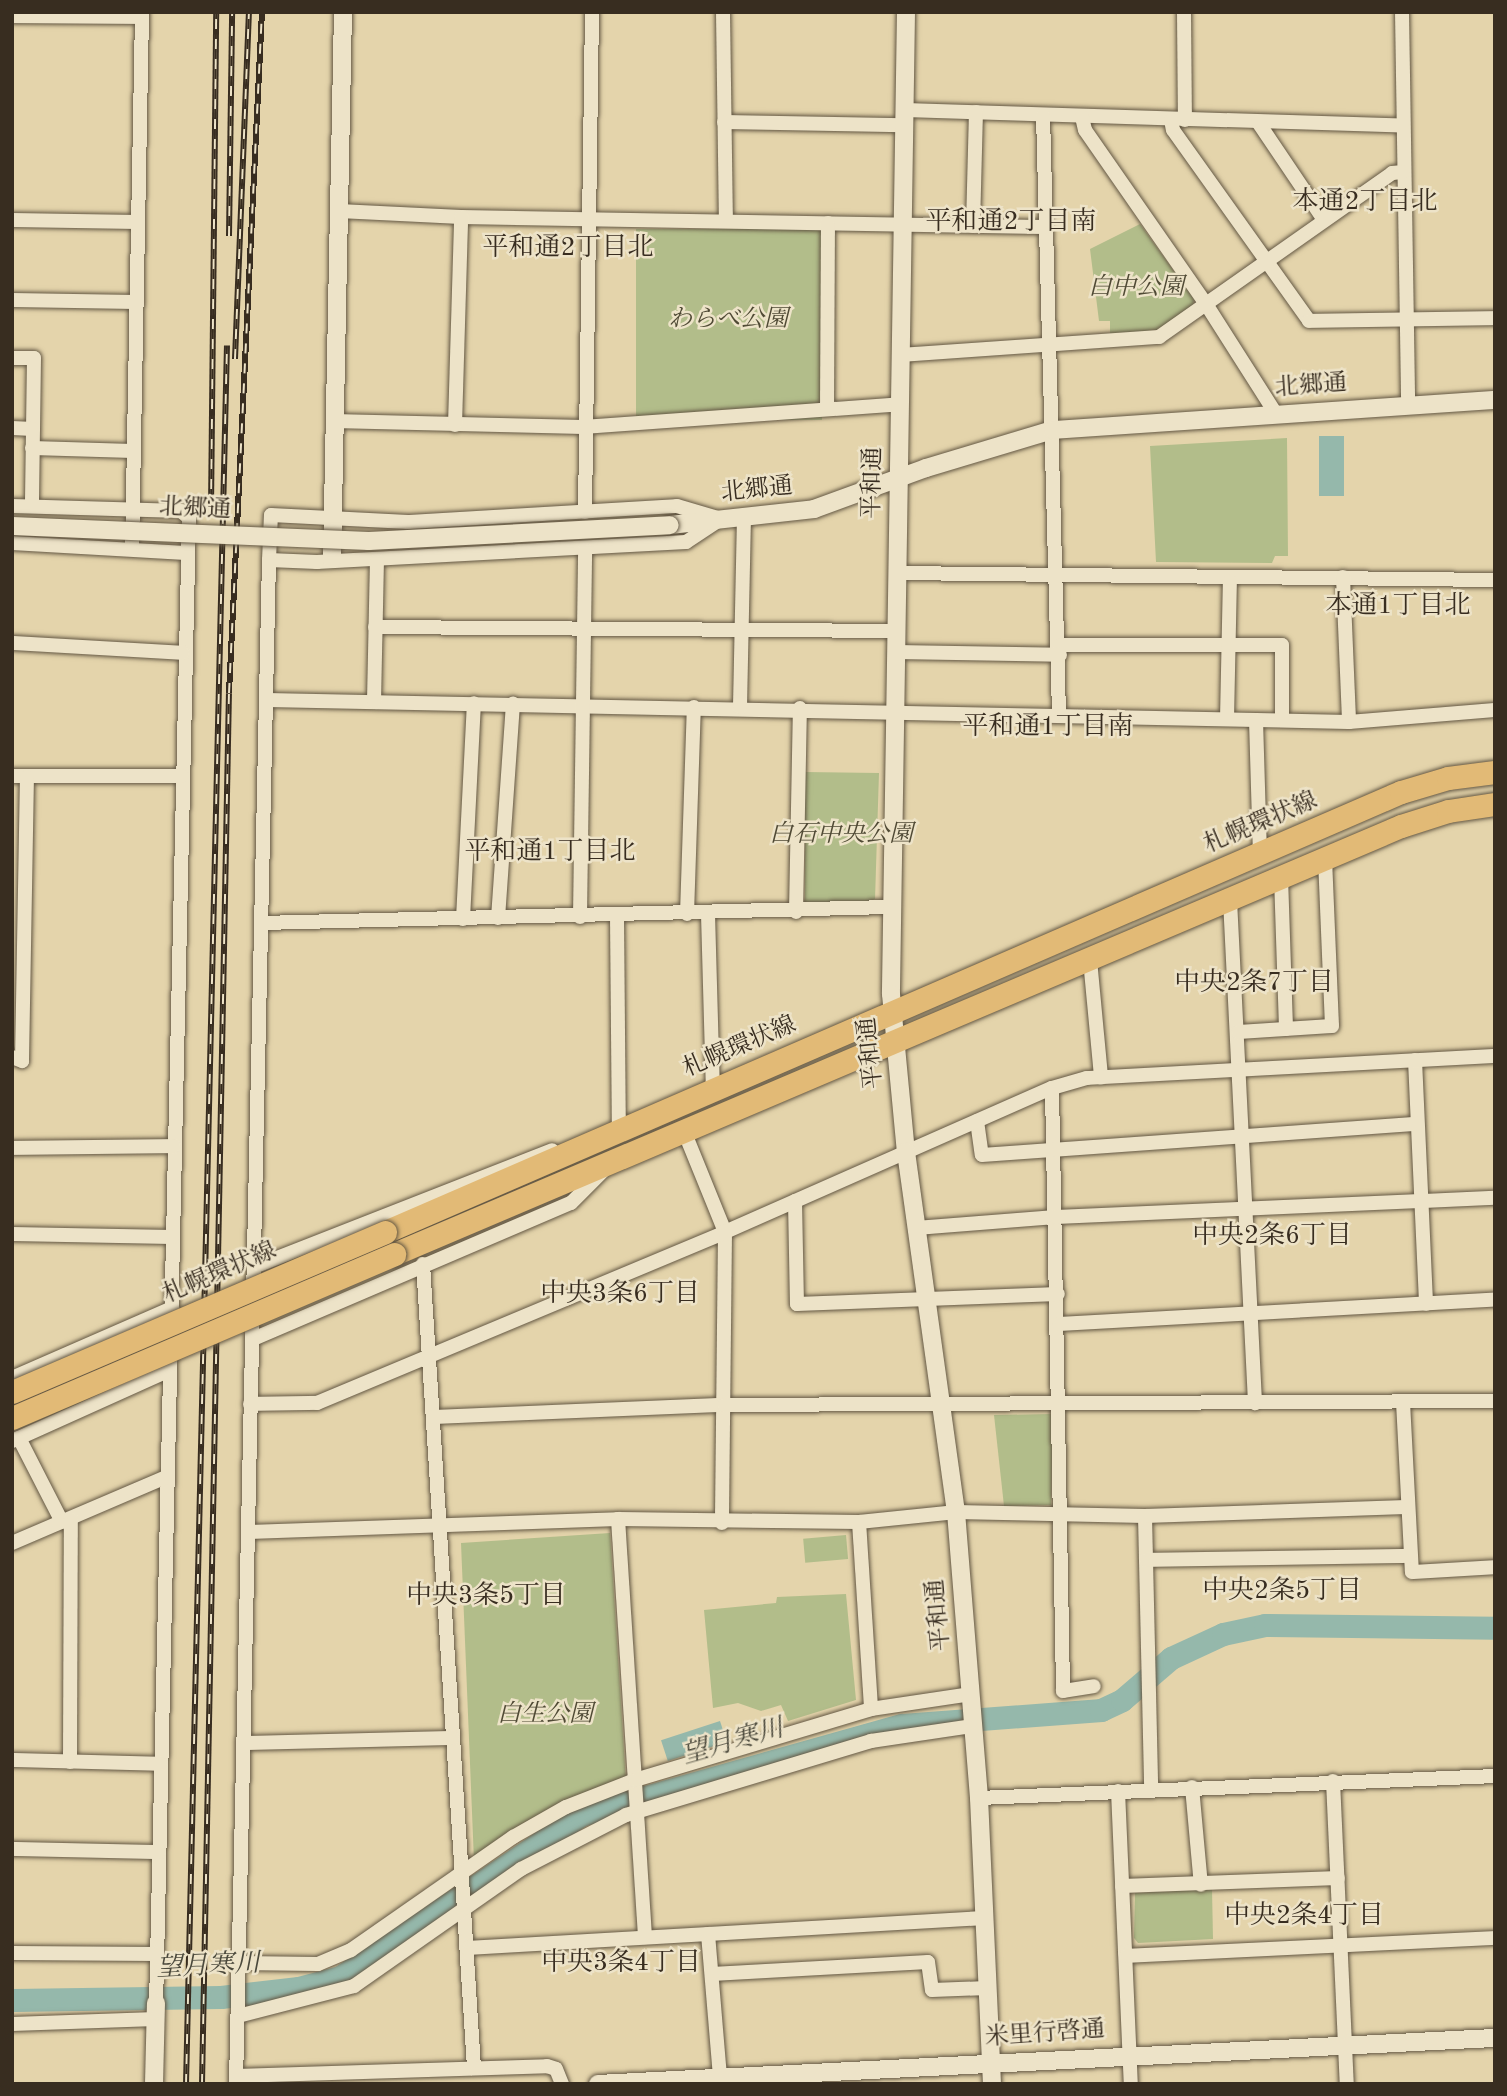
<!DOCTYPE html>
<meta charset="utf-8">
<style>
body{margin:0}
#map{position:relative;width:1507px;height:2096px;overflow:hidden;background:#e4d4ab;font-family:"Old Standard TT","Noto Serif JP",serif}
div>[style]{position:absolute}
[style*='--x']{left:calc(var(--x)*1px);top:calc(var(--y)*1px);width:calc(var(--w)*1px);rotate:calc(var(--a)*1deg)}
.green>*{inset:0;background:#b2bd8a;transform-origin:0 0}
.water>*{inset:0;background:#95b8ab;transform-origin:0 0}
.river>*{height:23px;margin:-11.5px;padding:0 11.5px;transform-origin:11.5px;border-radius:11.5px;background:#95b8ab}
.roads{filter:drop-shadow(0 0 2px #635743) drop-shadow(0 0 2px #635743)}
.minor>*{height:14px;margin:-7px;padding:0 7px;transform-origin:7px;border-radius:7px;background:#ede3c8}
.tertiary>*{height:18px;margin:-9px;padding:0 9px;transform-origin:9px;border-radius:9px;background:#ede3c8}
.primary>*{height:23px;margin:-11.5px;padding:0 11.5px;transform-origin:11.5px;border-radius:11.5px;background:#e2ba76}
.rail>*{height:6px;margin-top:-3px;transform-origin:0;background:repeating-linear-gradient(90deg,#ede3c8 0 10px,#382d20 0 20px);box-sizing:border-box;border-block:2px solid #382d20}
.bridges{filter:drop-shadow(0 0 2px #635743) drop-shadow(0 0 2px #635743)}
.tertiary-bridge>*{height:18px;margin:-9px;padding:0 9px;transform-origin:9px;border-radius:9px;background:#ede3c8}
.primary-bridge>*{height:23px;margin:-11.5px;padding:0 11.5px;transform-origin:11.5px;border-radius:11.5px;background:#e2ba76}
span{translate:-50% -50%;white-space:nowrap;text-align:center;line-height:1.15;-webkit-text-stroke:5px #ede3c8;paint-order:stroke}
.park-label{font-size:24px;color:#504a35;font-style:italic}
.street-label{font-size:24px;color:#382d20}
.neighbourhood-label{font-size:26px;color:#382d20}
.water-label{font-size:26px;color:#4b493c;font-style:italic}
.frame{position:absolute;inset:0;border:14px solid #382d20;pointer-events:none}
</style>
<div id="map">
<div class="green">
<div style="clip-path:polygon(1140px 224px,1194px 299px,1193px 305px,1158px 330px,1110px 335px,1110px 321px,1099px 321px,1090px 249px)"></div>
<div style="left:636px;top:229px;width:186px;height:191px"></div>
<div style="clip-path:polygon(1287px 438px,1288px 556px,1275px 556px,1272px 563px,1156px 562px,1150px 446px)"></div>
<div style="clip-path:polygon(805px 772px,879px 773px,875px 899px,866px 903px,805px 906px)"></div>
<div style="clip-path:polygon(1053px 1414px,1051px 1505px,1004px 1506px,994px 1415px)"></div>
<div style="clip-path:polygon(610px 1533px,626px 1782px,474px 1861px,461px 1543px)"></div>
<div style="left:846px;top:1535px;width:24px;height:43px;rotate:85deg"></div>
<div style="clip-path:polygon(846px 1594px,856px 1700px,788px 1721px,781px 1705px,761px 1711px,738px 1703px,713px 1708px,704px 1610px,776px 1603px,777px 1597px)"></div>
<div style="clip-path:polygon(1212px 1889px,1213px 1939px,1138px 1943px,1134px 1938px,1135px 1893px)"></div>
</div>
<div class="water">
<div style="left:1319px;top:436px;width:25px;height:60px"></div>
<div style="left:720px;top:1721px;width:22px;height:62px;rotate:72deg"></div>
</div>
<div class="river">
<div style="--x:12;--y:2000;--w:209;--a:-0.8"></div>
<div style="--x:221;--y:1997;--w:78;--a:-6.7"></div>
<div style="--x:298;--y:1988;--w:43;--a:-14.7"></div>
<div style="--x:340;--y:1977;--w:290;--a:-33.9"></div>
<div style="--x:581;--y:1815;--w:333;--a:-15.7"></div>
<div style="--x:902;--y:1725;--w:200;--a:-4.3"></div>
<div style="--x:1101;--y:1710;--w:23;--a:-25"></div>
<div style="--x:1122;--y:1700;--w:65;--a:-40.6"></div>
<div style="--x:1171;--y:1658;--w:57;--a:-24.8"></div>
<div style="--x:1223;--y:1634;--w:43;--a:-12.1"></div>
<div style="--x:1265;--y:1625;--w:230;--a:0.7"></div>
</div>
<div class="roads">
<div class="minor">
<div style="--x:723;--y:12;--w:209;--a:89.2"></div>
<div style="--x:1184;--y:12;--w:108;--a:89.5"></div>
<div style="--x:1402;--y:12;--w:392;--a:89.1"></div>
<div style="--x:12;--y:16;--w:130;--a:0.4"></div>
<div style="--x:905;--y:110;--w:497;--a:1.8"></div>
<div style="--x:1043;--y:115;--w:599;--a:88.47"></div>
<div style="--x:1082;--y:117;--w:13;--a:77"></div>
<div style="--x:1085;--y:130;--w:212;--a:55.2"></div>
<div style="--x:1206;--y:304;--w:130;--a:57.5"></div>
<div style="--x:1171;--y:120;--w:10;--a:79"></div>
<div style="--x:1173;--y:130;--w:234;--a:54.5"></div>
<div style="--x:1309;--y:321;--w:186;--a:-0.9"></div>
<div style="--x:724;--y:122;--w:180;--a:1"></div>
<div style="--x:1258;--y:122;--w:118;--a:56"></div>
<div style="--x:339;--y:211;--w:122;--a:2.8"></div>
<div style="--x:461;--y:217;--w:584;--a:0.98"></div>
<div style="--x:12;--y:220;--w:126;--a:0.9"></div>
<div style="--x:973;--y:226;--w:114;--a:-88.5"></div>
<div style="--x:12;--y:300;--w:124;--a:0.9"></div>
<div style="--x:900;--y:355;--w:260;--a:-4"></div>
<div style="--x:1159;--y:337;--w:285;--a:-35.1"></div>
<div style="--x:1392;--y:173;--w:11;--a:-5"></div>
<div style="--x:12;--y:358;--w:22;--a:0"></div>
<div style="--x:34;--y:358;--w:148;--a:90.8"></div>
<div style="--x:827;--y:409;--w:186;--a:-89.7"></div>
<div style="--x:333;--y:421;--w:250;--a:1.4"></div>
<div style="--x:583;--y:427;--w:318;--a:-4.1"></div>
<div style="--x:455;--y:425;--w:208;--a:-88.3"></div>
<div style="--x:12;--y:428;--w:21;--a:3"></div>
<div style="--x:32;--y:448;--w:101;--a:1.7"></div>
<div style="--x:12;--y:506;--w:169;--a:1.7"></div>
<div style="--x:181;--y:511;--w:11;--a:41"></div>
<div style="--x:189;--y:518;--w:1485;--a:91.27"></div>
<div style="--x:677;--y:506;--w:46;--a:16.5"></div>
<div style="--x:721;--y:519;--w:42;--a:146.7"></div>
<div style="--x:686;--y:542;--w:370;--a:176.9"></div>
<div style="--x:317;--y:562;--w:48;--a:-177.6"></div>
<div style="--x:269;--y:560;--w:45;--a:-87.5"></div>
<div style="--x:271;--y:515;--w:137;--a:2.9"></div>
<div style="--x:408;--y:522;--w:269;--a:-3.4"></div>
<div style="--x:585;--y:512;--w:500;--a:-89.2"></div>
<div style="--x:12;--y:543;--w:174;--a:3.3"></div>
<div style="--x:132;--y:549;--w:537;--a:-88.93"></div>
<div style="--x:897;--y:573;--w:598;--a:0.67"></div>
<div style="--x:1343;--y:577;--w:145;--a:87.6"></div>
<div style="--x:375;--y:627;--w:521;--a:0.44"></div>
<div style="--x:12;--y:643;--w:171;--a:3.3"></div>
<div style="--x:1060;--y:645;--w:222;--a:0"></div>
<div style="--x:1282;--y:645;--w:74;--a:90"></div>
<div style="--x:896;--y:652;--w:164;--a:1"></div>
<div style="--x:267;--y:700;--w:1082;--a:1.16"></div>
<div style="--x:1349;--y:722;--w:146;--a:-4.7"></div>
<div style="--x:374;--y:702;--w:142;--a:-88.8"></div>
<div style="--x:740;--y:707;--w:190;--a:-88.8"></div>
<div style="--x:1227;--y:719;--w:138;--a:-88.8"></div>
<div style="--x:1256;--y:720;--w:132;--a:88.3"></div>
<div style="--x:12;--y:776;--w:170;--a:0"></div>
<div style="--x:1281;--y:877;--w:152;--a:88.1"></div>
<div style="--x:1230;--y:900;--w:504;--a:87.15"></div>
<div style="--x:796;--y:912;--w:204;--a:-88.9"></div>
<div style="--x:687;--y:914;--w:207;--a:-88.1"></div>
<div style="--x:708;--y:914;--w:174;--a:88.4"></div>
<div style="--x:617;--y:916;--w:215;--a:89.5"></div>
<div style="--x:580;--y:917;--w:367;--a:-89.2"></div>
<div style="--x:498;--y:918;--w:215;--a:-86"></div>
<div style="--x:463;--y:919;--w:216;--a:-87.1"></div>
<div style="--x:261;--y:923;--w:629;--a:-1.46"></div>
<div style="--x:1090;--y:960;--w:118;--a:84.6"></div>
<div style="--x:1238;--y:1032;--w:94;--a:-3.7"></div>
<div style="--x:1332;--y:1026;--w:168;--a:-92.4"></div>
<div style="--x:12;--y:1057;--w:11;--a:22"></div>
<div style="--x:22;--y:1061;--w:284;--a:-89"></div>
<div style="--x:1415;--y:1060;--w:244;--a:87.4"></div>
<div style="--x:1052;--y:1088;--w:603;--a:88.95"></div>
<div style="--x:1063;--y:1691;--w:31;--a:-9"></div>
<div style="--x:977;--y:1121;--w:34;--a:82"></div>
<div style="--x:982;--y:1155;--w:436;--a:-4.1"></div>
<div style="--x:684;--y:1131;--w:109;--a:67.9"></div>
<div style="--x:725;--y:1232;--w:291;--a:90.6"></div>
<div style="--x:12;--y:1148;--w:162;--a:-0.7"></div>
<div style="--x:795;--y:1201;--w:103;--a:88.9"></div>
<div style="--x:797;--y:1304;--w:261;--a:-2.2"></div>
<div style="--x:916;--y:1228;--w:140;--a:-4.5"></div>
<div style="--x:1056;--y:1217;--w:439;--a:-2.5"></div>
<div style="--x:12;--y:1234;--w:160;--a:1.1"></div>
<div style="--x:423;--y:1264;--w:806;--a:86.37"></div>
<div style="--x:254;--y:1267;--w:320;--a:-21.4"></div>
<div style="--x:1059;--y:1324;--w:437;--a:-3.2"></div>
<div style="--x:253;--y:1339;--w:346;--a:-23.2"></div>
<div style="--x:571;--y:1203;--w:49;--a:-45"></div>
<div style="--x:12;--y:1378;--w:175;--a:-23.6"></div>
<div style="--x:1403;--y:1402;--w:170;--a:87"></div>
<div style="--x:1412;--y:1572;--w:83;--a:-3.4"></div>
<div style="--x:250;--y:1404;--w:67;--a:-0.9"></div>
<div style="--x:317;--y:1403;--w:442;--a:-22.7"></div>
<div style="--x:725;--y:1232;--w:357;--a:-23.8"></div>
<div style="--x:1052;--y:1088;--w:36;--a:-16"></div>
<div style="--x:1087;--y:1078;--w:409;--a:-3.1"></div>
<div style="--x:434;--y:1417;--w:290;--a:-2.4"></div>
<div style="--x:724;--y:1405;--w:771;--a:-0.3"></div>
<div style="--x:19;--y:1438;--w:94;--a:62.9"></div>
<div style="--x:12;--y:1441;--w:171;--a:-24.2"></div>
<div style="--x:1145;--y:1516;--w:274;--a:88.7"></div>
<div style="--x:618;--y:1519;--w:419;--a:86.3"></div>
<div style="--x:859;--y:1522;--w:187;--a:86.3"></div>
<div style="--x:249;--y:1532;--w:369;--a:-2"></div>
<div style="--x:618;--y:1519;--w:241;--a:0.7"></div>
<div style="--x:859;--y:1522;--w:98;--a:-5.9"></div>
<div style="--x:956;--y:1512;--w:189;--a:1.2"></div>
<div style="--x:1145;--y:1516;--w:261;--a:-2"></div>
<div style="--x:12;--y:1543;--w:168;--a:-23.2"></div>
<div style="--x:1146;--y:1560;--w:264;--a:-0.9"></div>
<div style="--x:244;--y:1743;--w:209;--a:-1.4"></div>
<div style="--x:12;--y:1760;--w:149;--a:1.5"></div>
<div style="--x:70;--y:1762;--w:243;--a:-89.8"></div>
<div style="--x:1333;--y:1781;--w:303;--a:87.4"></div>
<div style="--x:1192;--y:1787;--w:98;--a:84.8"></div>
<div style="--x:1118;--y:1791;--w:293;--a:87.5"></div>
<div style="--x:979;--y:1798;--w:516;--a:-2.44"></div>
<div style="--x:12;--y:1849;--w:147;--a:1.2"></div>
<div style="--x:1122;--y:1886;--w:216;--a:-2.1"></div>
<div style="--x:708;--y:1934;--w:144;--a:85.2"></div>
<div style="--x:467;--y:1948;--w:518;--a:-3.32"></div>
<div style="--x:1125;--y:1951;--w:5;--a:79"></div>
<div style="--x:1126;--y:1956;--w:369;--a:-2.8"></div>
<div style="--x:12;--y:1953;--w:145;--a:0.4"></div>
<div style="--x:239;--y:1963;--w:79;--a:0.7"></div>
<div style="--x:318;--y:1964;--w:36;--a:-23"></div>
<div style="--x:351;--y:1950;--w:198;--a:-34.9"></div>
<div style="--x:513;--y:1837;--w:61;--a:-29.5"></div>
<div style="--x:566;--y:1807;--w:74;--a:-21.4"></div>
<div style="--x:635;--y:1780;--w:246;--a:-16.7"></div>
<div style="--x:871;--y:1709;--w:101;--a:-8.5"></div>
<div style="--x:712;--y:1974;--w:216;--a:-3.2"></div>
<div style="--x:928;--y:1962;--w:28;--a:82"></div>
<div style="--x:932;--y:1990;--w:55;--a:-2.1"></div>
<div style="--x:238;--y:2016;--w:120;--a:-14.5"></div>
<div style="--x:354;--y:1986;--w:204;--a:-35"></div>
<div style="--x:521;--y:1869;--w:118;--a:-27.2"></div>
<div style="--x:626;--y:1815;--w:256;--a:-16.8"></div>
<div style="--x:871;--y:1741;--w:103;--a:-8.4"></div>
<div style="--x:12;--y:2024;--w:144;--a:-2"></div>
<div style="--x:236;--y:2076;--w:311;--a:-1.8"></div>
<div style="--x:547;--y:2066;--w:9;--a:18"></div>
<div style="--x:556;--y:2069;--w:16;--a:68"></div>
<div style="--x:236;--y:2084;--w:1524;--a:-88.76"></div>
</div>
<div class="tertiary">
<div style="--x:906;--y:12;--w:982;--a:90.88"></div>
<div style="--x:891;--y:994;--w:159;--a:84.6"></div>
<div style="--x:906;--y:1152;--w:363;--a:82.1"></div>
<div style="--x:956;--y:1512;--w:287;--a:85.4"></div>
<div style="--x:979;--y:1798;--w:286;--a:87.4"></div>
<div style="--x:670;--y:525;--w:145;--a:-6.3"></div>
<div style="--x:814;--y:509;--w:119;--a:-20.1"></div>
<div style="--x:926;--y:468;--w:133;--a:-16.7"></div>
<div style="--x:1053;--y:430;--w:443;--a:-3.9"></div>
<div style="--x:332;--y:559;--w:547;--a:-88.85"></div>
<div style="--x:154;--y:2084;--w:81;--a:-88.6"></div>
<div style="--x:598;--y:2084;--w:898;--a:-2.94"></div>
</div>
<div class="primary">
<div style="--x:385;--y:1232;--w:1107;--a:-23.42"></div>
<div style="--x:1401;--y:792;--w:49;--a:-16.6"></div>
<div style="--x:1448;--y:778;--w:47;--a:-7.3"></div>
<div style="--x:394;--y:1254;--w:1094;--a:-23.03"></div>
<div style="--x:1401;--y:826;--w:49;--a:-17.7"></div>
<div style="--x:1448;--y:811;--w:48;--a:-8.5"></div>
</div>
</div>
<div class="rail">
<div style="--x:229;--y:236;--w:224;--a:-89.2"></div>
<div style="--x:235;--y:359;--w:347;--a:-87.7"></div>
<div style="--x:211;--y:509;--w:497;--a:-89.4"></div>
<div style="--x:186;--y:2084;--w:1739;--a:-88.65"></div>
<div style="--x:202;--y:2084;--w:1391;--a:-88.89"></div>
<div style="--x:229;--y:693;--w:682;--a:-87.23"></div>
</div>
<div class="bridges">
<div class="tertiary-bridge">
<div style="--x:12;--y:526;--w:357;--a:2.4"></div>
<div style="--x:369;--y:541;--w:301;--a:-3"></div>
</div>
<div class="primary-bridge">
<div style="--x:12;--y:1392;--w:406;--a:-23.2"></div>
<div style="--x:12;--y:1418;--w:416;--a:-23.2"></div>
</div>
</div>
<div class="park-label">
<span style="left:1136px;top:289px">白中公園</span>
<span style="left:728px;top:321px">わらべ公園</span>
<span style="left:841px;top:836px">白石中央公園</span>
<span style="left:545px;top:1716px">白生公園</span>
</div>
<div class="street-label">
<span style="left:1311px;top:387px;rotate:-4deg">北郷通</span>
<span style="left:874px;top:483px;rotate:-89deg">平和通</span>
<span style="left:757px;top:491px;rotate:-6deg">北郷通</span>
<span style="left:195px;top:510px;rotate:3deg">北郷通</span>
<span style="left:1261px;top:824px;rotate:-23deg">札幌環状線</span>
<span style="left:740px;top:1048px;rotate:-23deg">札幌環状線</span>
<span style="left:872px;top:1053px;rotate:-96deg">平和通</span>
<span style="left:220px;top:1274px;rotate:-23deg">札幌環状線</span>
<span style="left:940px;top:1615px;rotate:-95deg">平和通</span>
<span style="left:1045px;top:2035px;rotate:-4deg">米里行啓通</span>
</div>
<div class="neighbourhood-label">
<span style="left:1365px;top:203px">本通2丁目北</span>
<span style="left:1011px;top:223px">平和通2丁目南</span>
<span style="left:568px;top:249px">平和通2丁目北</span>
<span style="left:1398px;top:607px">本通1丁目北</span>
<span style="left:1048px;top:728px">平和通1丁目南</span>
<span style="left:550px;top:853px">平和通1丁目北</span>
<span style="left:1254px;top:984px">中央2条7丁目</span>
<span style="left:1272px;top:1237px">中央2条6丁目</span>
<span style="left:620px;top:1295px">中央3条6丁目</span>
<span style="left:1282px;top:1592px">中央2条5丁目</span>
<span style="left:486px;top:1597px">中央3条5丁目</span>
<span style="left:1304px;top:1917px">中央2条4丁目</span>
<span style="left:621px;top:1964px">中央3条4丁目</span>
</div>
<div class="water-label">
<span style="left:733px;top:1743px;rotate:-16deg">望月寒川</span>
<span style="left:208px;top:1967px;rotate:-3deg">望月寒川</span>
</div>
<div class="frame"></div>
</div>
